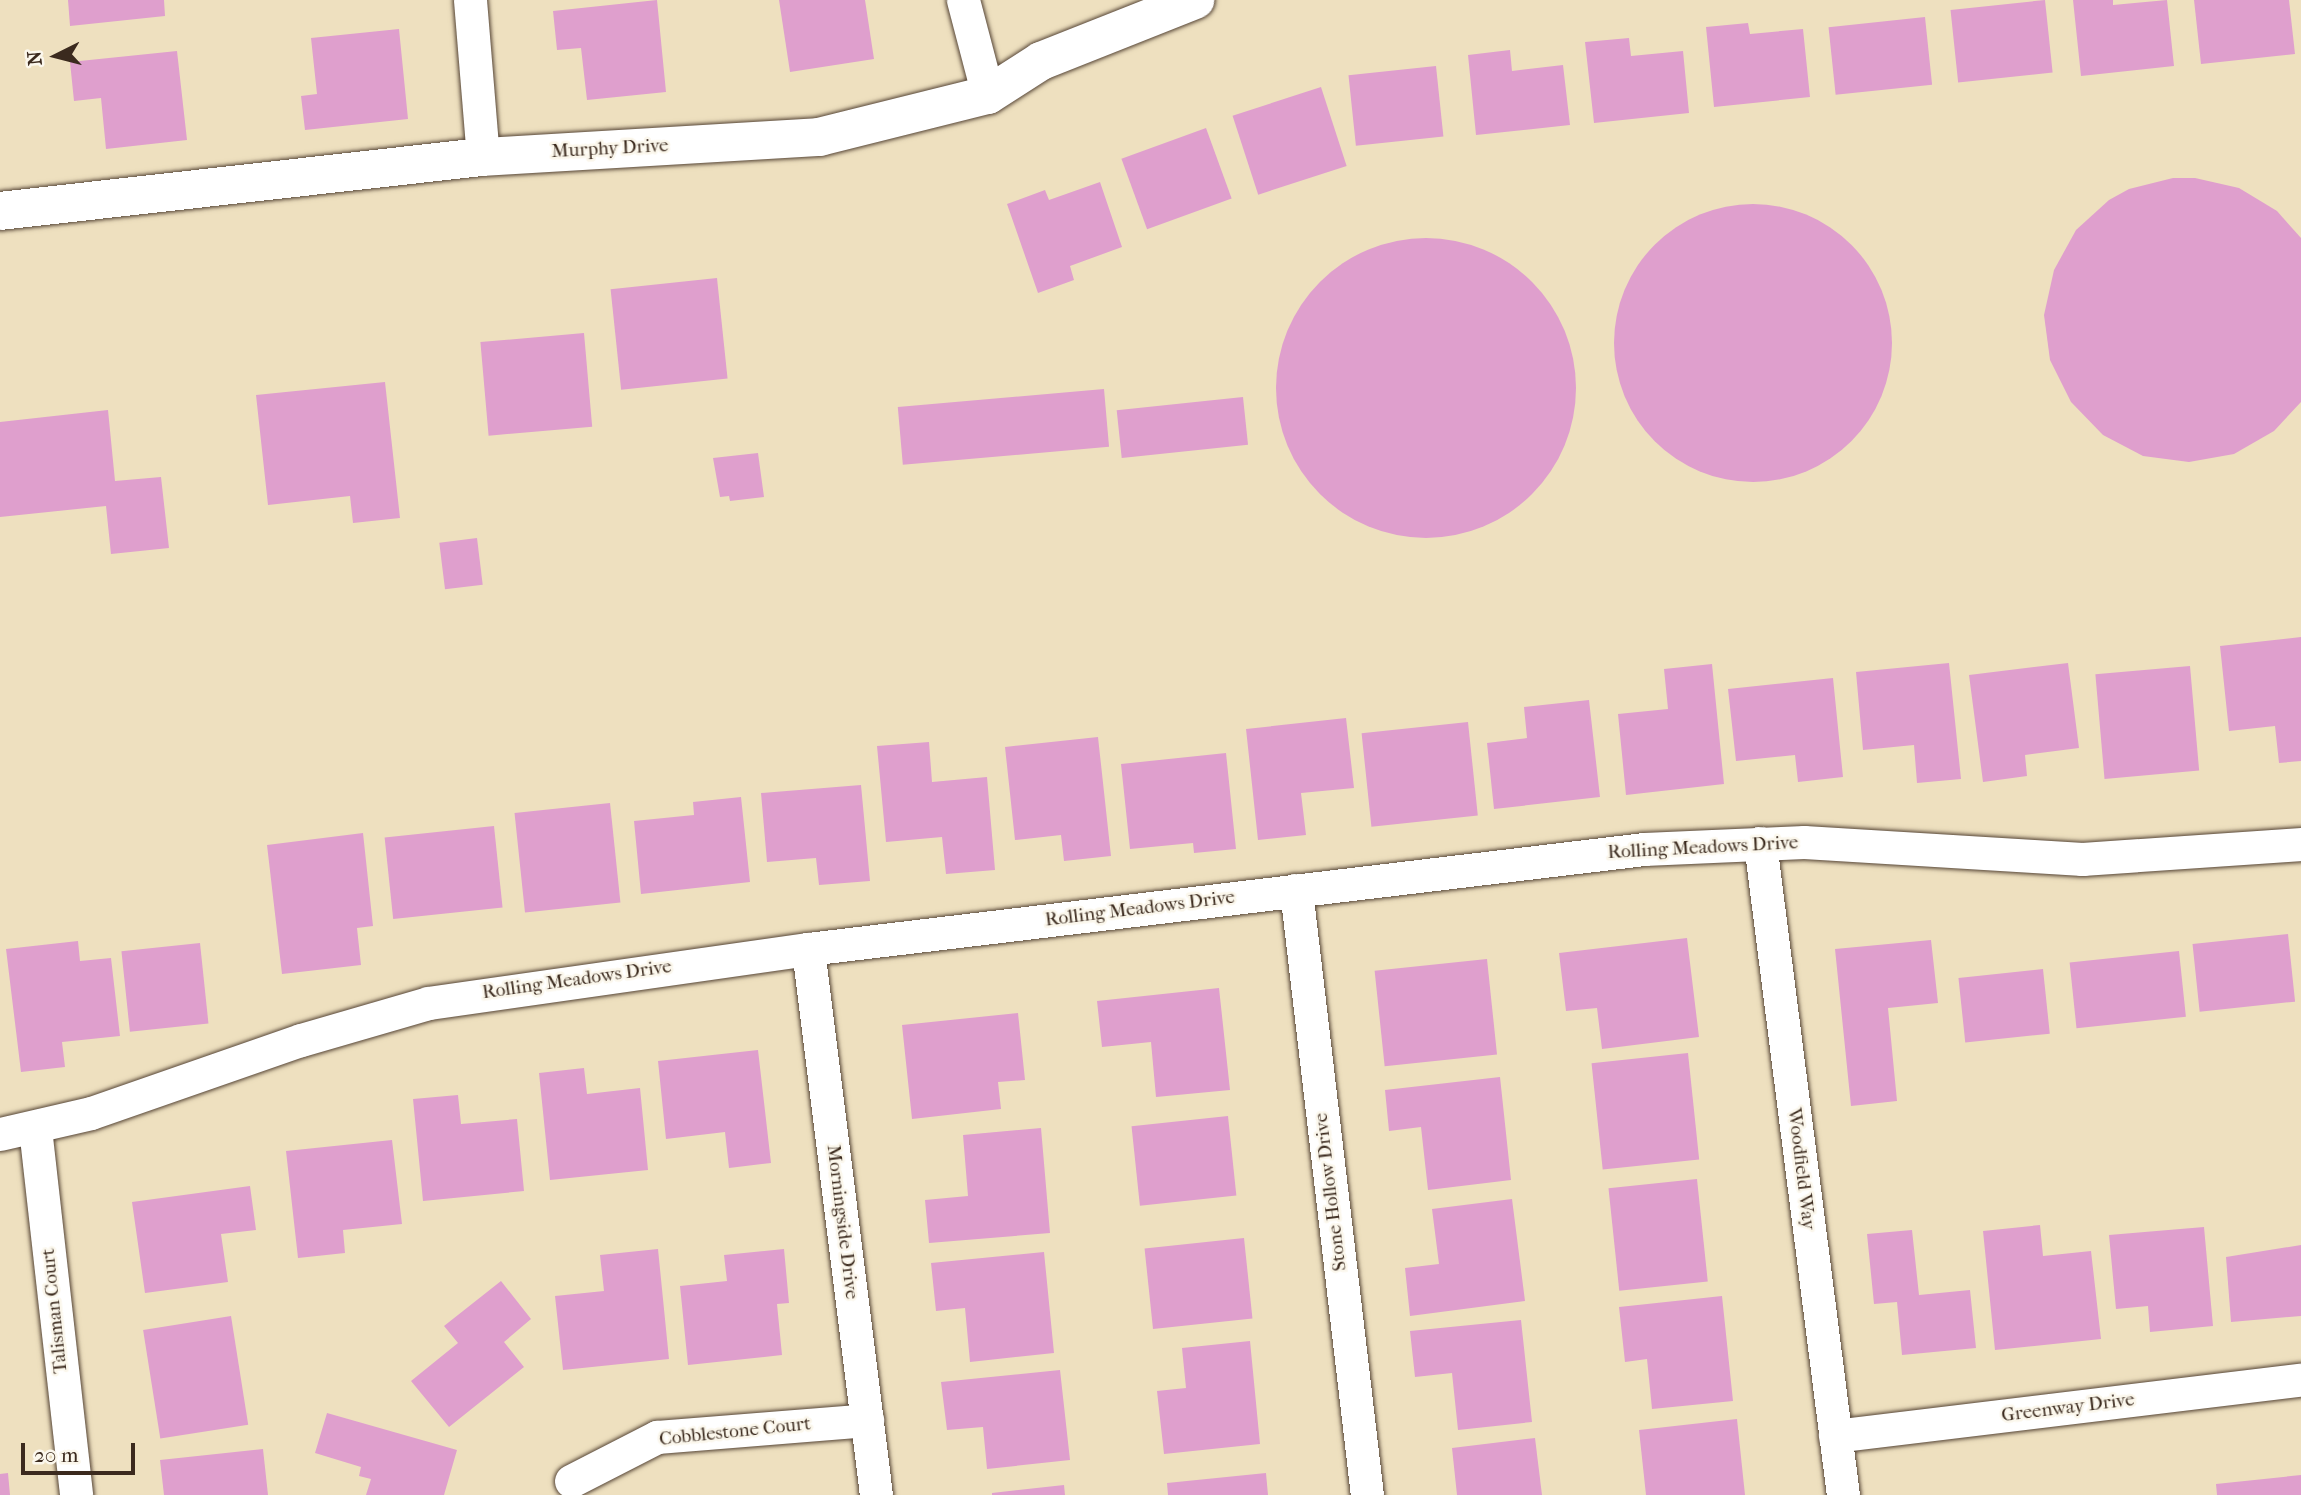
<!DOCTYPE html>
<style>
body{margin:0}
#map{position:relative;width:2301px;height:1495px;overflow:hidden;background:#eee0bf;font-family:"IM FELL French Canon",serif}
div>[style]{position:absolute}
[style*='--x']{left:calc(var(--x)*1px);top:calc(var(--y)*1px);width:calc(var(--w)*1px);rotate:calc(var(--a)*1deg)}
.building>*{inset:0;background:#df9fcd;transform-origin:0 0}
.round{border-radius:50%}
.roads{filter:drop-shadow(0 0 2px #564536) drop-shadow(0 0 2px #564536)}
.street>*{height:33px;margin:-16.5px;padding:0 16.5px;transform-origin:16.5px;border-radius:16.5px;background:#fff}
.secondary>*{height:38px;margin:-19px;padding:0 19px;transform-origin:19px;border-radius:19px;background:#fff}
span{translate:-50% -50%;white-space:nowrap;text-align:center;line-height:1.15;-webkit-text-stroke:5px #fbf7ec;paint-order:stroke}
.street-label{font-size:19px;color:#3b2a1e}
.north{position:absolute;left:21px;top:21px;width:70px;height:70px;-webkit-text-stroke:5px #fbf7ec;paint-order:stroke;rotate:264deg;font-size:19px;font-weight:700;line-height:28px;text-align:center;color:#3b2a1e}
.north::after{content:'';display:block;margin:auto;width:24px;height:32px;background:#3b2a1e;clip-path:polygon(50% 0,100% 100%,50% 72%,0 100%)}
.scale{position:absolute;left:21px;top:1443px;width:114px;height:32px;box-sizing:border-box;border:4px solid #3b2a1e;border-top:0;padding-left:9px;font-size:21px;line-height:24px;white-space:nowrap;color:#3b2a1e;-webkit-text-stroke:5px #fbf7ec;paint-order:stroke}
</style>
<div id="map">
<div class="building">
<div style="clip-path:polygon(68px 0,164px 0,165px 16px,70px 26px)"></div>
<div style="clip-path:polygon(657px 0,666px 92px,587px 100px,581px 48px,557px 50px,553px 11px)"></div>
<div style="clip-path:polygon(779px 0,865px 0,874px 59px,790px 72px)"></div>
<div style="left:2045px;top:0;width:73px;height:95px;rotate:84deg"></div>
<div style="clip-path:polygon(2073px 0,2113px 0,2113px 5px,2167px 0,2174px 66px,2081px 76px)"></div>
<div style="clip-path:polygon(2194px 0,2289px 0,2295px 54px,2201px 64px)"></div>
<div style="left:1925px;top:17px;width:68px;height:97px;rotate:84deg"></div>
<div style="clip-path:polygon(1748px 23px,1750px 34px,1803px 29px,1810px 97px,1714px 107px,1706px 27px)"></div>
<div style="clip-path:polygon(399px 29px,408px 119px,305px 130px,301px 96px,317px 94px,311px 38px)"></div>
<div style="clip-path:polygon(1629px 38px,1631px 56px,1683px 51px,1689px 113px,1594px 123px,1585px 42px)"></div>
<div style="clip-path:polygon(1510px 50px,1512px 71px,1563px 65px,1570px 125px,1476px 135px,1468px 55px)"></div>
<div style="clip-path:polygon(177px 51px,187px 140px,106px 149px,101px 98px,74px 101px,70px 62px)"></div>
<div style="left:1436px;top:66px;width:71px;height:88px;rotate:84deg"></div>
<div style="left:1321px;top:87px;width:83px;height:93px;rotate:72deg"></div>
<div style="left:1206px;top:128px;width:75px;height:90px;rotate:70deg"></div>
<div style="clip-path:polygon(2173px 178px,2195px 178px,2239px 188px,2277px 211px,2301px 238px,2301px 402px,2274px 431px,2234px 454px,2189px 462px,2143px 456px,2103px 435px,2071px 402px,2050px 360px,2044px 315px,2054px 270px,2076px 230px,2109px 200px,2129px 189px)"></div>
<div style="clip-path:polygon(1100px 182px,1122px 247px,1070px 266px,1074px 280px,1038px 293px,1007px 204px,1045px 190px,1049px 200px)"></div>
<div class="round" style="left:1614px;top:204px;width:278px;height:278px"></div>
<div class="round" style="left:1276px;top:238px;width:300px;height:300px"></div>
<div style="left:717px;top:278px;width:101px;height:107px;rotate:84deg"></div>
<div style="left:584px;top:333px;width:94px;height:104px;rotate:85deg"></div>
<div style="clip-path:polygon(385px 382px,400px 518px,353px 523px,350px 496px,268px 505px,256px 395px)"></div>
<div style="left:1104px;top:389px;width:58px;height:207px;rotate:85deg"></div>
<div style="left:1243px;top:397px;width:48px;height:127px;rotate:84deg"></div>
<div style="clip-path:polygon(108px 410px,115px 481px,161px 477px,169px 548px,111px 554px,106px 506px,0 517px,0 422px)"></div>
<div style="clip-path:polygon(758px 453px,764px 497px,730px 501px,729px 496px,720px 497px,713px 458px)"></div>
<div style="left:477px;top:538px;width:47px;height:38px;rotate:83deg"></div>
<div style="clip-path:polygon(2301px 637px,2301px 761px,2279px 763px,2275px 726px,2229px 731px,2220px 646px)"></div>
<div style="clip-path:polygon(1949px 663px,1961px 779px,1917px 783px,1914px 745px,1863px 750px,1856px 672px)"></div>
<div style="clip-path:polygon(2068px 663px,2079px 748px,2025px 755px,2027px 776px,1983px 782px,1969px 675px)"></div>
<div style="clip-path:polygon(1712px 664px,1724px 784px,1626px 795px,1618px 714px,1668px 709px,1664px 669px)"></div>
<div style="left:2190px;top:666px;width:105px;height:95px;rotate:85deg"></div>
<div style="clip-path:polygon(1833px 678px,1843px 777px,1798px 782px,1795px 755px,1736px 761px,1728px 689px)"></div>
<div style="clip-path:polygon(1589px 700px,1600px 797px,1494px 809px,1487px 743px,1527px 738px,1524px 707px)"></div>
<div style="clip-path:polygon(1346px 718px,1354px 788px,1301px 793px,1306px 835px,1258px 840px,1246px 729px)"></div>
<div style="left:1468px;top:722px;width:94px;height:107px;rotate:84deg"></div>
<div style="clip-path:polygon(1098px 737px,1111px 856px,1064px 861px,1061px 835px,1015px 840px,1005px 747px)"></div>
<div style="clip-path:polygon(929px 742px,932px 782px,987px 777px,995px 870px,946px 874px,942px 837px,886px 842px,877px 746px)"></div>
<div style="clip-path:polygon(1226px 753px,1236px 849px,1194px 853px,1193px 843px,1130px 849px,1121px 764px)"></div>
<div style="clip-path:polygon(861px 785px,870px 881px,819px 885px,816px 858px,767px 862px,761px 793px)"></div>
<div style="clip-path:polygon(741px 797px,750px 882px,641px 894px,634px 821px,694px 815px,693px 802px)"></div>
<div style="left:610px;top:803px;width:100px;height:96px;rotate:84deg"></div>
<div style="left:494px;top:826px;width:82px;height:110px;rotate:84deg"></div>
<div style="clip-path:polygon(363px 833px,373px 926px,357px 928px,361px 965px,282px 974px,267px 845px)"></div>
<div style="left:2288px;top:934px;width:68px;height:96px;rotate:84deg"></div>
<div style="clip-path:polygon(1687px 938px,1699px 1037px,1602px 1049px,1597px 1008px,1566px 1011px,1559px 953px)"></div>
<div style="clip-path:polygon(1931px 940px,1938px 1003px,1888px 1008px,1897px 1101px,1851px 1106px,1835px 949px)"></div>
<div style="clip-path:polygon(78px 941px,80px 961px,111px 958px,120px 1036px,62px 1042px,65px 1067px,21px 1072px,6px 949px)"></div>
<div style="left:200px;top:943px;width:81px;height:79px;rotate:84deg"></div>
<div style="left:2179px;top:951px;width:66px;height:110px;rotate:84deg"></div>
<div style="left:1487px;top:959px;width:96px;height:113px;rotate:84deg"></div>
<div style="left:2043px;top:969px;width:65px;height:85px;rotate:84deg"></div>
<div style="clip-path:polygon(1219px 988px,1230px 1090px,1156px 1097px,1151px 1042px,1102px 1047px,1097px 1001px)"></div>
<div style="clip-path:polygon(1018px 1013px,1025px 1080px,998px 1082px,1001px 1109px,912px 1119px,902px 1025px)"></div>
<div style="clip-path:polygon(758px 1050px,771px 1163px,729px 1168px,725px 1132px,666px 1139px,658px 1061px)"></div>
<div style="left:1688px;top:1053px;width:107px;height:97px;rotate:84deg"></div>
<div style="clip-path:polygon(584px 1068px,587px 1094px,640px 1088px,648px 1170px,550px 1180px,539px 1073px)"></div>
<div style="clip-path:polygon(1500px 1077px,1511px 1180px,1428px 1190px,1421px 1127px,1389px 1131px,1385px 1090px)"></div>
<div style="clip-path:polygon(458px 1095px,461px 1124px,517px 1119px,524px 1191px,423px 1201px,413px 1099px)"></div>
<div style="left:1228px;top:1116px;width:80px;height:97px;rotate:84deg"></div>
<div style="clip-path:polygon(1041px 1128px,1050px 1233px,929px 1243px,925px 1200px,968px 1196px,963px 1135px)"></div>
<div style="clip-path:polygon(392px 1140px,402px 1224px,343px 1230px,345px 1253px,298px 1258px,286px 1151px)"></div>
<div style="left:1697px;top:1179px;width:103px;height:89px;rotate:84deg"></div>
<div style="clip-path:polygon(250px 1186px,256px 1230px,221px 1234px,228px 1282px,145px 1293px,132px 1202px)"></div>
<div style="clip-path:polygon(1512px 1199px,1525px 1301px,1410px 1316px,1405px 1268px,1439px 1264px,1432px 1209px)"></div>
<div style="clip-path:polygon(2040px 1225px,2043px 1256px,2091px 1251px,2101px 1339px,1995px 1350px,1983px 1231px)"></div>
<div style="clip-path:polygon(2204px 1227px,2213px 1326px,2150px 1332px,2148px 1306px,2116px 1309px,2109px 1235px)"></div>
<div style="clip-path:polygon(1912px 1230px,1919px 1295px,1970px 1290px,1976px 1348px,1902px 1355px,1897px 1302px,1874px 1304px,1867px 1234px)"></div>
<div style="left:1244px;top:1238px;width:81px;height:100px;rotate:84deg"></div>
<div style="clip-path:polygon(2301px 1245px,2301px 1316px,2231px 1322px,2226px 1257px)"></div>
<div style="clip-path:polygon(658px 1249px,669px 1359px,563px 1370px,555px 1296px,604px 1291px,600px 1255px)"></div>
<div style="clip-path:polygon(784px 1249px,789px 1303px,777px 1304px,782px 1355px,688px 1365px,680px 1286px,727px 1281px,724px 1255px)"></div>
<div style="clip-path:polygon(1044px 1252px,1054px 1353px,970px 1362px,965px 1308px,936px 1311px,931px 1263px)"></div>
<div style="clip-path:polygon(501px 1281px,531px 1319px,504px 1342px,524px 1367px,449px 1427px,411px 1381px,458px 1343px,444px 1326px)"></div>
<div style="clip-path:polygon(1722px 1296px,1733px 1401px,1652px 1409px,1647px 1359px,1625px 1362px,1619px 1307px)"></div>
<div style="left:231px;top:1316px;width:110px;height:89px;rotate:81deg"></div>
<div style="clip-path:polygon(1521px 1320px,1532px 1422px,1458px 1430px,1452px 1373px,1415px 1377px,1410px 1331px)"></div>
<div style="clip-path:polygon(1250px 1341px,1260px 1444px,1164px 1454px,1157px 1391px,1186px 1388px,1182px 1348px)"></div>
<div style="clip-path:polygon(1060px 1370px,1070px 1460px,987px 1469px,983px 1427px,947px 1430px,941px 1382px)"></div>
<div style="clip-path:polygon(327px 1413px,457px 1450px,444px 1495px,366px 1495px,371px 1479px,359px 1476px,361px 1467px,315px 1453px)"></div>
<div style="clip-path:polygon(1737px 1419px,1745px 1495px,1646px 1495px,1639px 1430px)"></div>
<div style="clip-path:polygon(1535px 1438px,1542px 1495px,1457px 1495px,1452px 1448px)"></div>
<div style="clip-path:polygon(263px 1449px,268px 1495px,164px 1495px,160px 1460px)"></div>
<div style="clip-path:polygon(8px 1473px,10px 1495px,0 1495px,0 1474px)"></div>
<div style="clip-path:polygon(1266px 1473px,1268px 1495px,1168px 1495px,1167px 1483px)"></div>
<div style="clip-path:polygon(2301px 1475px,2301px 1495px,2217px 1495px,2216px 1484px)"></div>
<div style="clip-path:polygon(1064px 1485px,1065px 1495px,992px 1495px,992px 1493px)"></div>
</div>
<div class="roads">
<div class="street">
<div style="--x:470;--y:0;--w:158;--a:85.3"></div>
<div style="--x:963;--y:0;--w:98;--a:75.3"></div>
<div style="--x:1760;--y:843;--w:657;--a:82.75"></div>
<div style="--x:1296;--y:890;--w:609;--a:83.31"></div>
<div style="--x:808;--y:949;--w:550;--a:82.9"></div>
<div style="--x:35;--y:1128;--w:369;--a:83.6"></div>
<div style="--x:0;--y:1134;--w:93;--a:-13"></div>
<div style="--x:91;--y:1113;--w:222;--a:-19.2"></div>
<div style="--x:301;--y:1040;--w:132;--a:-16.2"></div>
<div style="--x:428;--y:1003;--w:384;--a:-8.1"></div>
<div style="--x:808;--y:949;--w:842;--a:-6.82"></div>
<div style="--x:1644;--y:849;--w:160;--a:-2.5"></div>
<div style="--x:1804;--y:842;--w:279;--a:3.5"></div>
<div style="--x:2082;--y:859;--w:220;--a:-3.9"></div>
<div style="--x:1835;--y:1436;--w:469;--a:-6.9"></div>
<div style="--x:571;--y:1481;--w:97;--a:-27.1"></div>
<div style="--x:657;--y:1437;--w:211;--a:-4.6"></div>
</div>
<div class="secondary">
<div style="--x:0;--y:211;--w:486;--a:-6.4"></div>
<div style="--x:483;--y:157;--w:337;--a:-3.4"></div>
<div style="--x:819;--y:137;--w:174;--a:-14"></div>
<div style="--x:988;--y:95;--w:63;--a:-32.7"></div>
<div style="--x:1041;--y:61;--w:166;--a:-21.6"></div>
</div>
</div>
<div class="street-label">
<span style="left:610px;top:149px;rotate:-3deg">Murphy Drive</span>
<span style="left:1703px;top:848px;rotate:-3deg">Rolling Meadows Drive</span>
<span style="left:1140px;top:909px;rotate:-7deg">Rolling Meadows Drive</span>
<span style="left:577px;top:980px;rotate:-8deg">Rolling Meadows Drive</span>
<span style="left:1801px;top:1169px;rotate:83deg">Woodfield Way</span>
<span style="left:1331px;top:1192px;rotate:-97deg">Stone Hollow Drive</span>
<span style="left:842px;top:1222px;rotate:83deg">Morningside Drive</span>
<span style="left:55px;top:1311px;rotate:-96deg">Talisman Court</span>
<span style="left:2068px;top:1408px;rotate:-7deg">Greenway Drive</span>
<span style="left:735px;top:1432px;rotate:-6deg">Cobblestone Court</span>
</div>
<div class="north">N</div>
<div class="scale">20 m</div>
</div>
